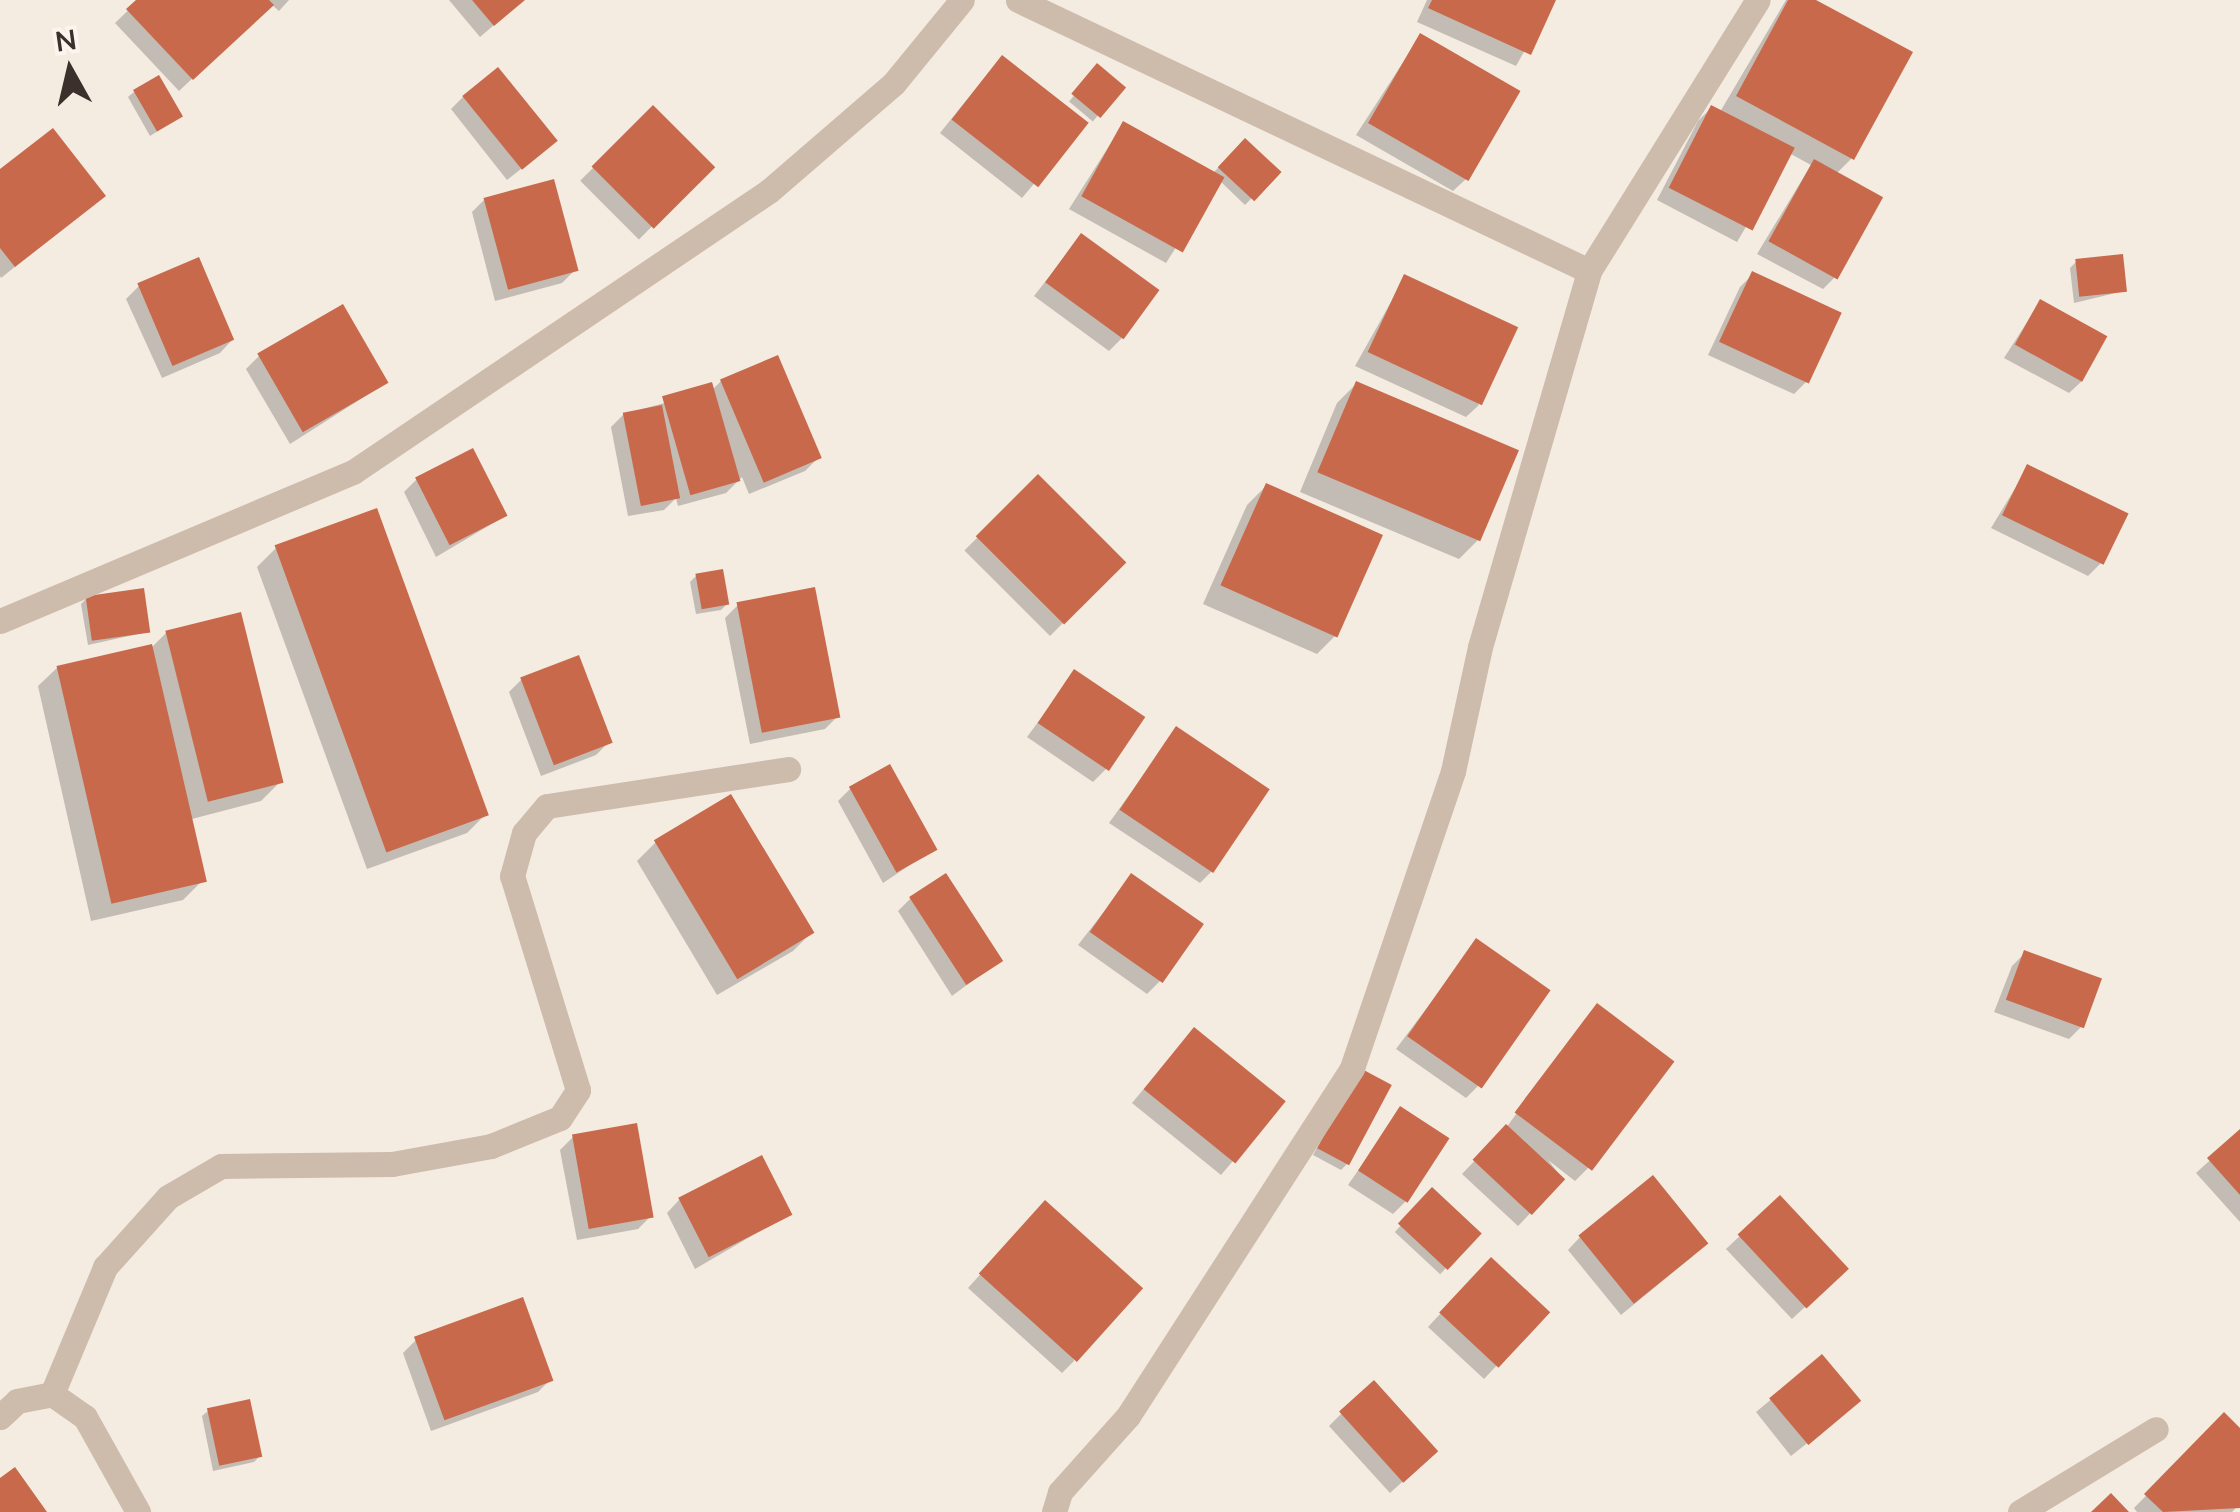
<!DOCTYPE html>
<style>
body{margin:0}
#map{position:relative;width:2240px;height:1512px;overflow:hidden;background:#f4ebe1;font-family:Mulish,sans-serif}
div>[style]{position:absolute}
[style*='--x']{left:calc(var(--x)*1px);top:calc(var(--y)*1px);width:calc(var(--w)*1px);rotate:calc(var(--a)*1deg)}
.shadow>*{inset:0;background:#0003;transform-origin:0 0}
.building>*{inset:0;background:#c8694b;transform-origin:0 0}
.minor>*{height:25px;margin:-12.5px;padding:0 12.5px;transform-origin:12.5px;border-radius:12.5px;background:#cdbbac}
span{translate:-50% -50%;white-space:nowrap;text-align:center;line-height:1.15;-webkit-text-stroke:9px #fbf5ee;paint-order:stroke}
.north{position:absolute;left:20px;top:20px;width:100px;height:100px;-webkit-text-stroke:8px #fbf5ee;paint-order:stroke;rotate:352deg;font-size:28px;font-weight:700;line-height:40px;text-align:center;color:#3b302b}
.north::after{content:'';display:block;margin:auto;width:35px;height:45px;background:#3b302b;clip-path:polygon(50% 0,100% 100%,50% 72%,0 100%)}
</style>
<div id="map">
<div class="shadow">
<div style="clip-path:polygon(139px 0,289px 0,279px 11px,271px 4px,179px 91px,115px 23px)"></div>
<div style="clip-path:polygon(449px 0,523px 0,480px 37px)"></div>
<div style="clip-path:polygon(1427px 0,1553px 0,1516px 66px,1417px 22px)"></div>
<div style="clip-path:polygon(1786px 0,1811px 0,1852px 158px,1836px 174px,1836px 276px,1823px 289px,1757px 254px,1811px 165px,1789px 153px,1737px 242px,1657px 200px,1698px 121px,1711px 108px,1720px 112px)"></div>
<div style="clip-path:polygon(1420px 36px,1466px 179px,1453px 191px,1356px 135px)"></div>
<div style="left:1098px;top:67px;width:31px;height:45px;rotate:40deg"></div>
<div style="clip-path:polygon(989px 72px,1084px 124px,1022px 198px,940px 133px)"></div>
<div style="clip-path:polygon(134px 92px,180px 117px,150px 136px,128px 97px)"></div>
<div style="clip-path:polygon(464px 96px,541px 153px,507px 180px,451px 109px)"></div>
<div style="left:653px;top:108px;width:83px;height:103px;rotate:45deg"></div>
<div style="clip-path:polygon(1123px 124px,1212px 174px,1245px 141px,1277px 172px,1245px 205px,1219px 180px,1166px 263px,1069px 209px)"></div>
<div style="clip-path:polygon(0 172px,103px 196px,1px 278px,0 276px)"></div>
<div style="clip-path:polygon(484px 200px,575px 270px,562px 283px,495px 301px,472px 212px)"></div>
<div style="clip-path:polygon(1081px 236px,1122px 338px,1109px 351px,1034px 296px)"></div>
<div style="clip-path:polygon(198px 261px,232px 340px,220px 353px,162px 378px,126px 299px,139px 286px)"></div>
<div style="clip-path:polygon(2076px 262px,2124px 291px,2074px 303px,2070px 268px)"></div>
<div style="clip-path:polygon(1753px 274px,1806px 382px,1794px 394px,1708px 355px,1740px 287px)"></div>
<div style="clip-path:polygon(1405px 277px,1479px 405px,1466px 417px,1355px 366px)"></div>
<div style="clip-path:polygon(2040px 302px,2082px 381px,2069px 393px,2004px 358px)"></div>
<div style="clip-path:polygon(259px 356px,386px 383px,290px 444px,246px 369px)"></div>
<div style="clip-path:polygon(721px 381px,818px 458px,805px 471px,749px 494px,742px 477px,726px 493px,678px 506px,676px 498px,664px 510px,628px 516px,611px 427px,624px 414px,712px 390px)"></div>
<div style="clip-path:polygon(1356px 384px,1478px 540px,1459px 559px,1300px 492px,1337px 403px)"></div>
<div style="clip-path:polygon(2028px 467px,2101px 563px,2088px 576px,1991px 528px)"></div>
<div style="left:1038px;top:477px;width:121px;height:104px;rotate:45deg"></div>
<div style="clip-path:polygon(417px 479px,505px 516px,436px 557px,404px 492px)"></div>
<div style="clip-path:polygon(1266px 486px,1336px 635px,1317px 654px,1203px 604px,1247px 505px)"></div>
<div style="clip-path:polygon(276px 548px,486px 814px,467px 833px,367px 869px,257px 567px)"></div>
<div style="clip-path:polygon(696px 576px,727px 604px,721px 610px,696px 614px,690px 582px)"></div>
<div style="clip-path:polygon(87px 598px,147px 632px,88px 645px,81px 604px)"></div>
<div style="clip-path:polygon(738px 605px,838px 716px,825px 729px,750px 744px,725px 618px)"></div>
<div style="clip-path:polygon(166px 633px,280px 782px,261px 801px,188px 820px,202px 881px,183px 900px,91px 921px,38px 686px,58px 667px,152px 647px)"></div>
<div style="clip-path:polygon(1075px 672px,1106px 769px,1093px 782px,1027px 737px)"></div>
<div style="clip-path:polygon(522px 679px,609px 742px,596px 755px,541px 776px,509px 692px)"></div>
<div style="clip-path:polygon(1176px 730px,1213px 870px,1200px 883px,1109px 823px)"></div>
<div style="clip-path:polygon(851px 788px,934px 849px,883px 883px,838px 801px)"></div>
<div style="clip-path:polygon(656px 842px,812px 932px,793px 951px,717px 995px,637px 861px)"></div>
<div style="clip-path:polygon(1132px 876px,1160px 981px,1147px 994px,1078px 945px)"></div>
<div style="clip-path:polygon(911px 898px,999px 961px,952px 996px,898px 911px)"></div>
<div style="clip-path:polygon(1477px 941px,1479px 1085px,1466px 1098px,1396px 1049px)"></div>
<div style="clip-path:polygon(2025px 953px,2082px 1026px,2069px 1039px,1994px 1012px,2012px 966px)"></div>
<div style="clip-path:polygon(1585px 1019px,1588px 1168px,1575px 1181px,1548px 1160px,1563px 1179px,1518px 1226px,1462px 1174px,1506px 1128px)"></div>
<div style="clip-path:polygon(1182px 1043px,1283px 1102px,1221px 1175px,1132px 1103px)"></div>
<div style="clip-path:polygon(1354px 1077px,1347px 1164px,1341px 1170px,1313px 1155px)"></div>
<div style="clip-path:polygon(1400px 1110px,1406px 1201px,1393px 1214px,1348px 1185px)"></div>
<div style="clip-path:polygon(2240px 1133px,2240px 1222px,2196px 1173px)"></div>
<div style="clip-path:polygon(573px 1137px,651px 1216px,638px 1229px,577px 1240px,560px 1150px)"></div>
<div style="left:1433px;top:1191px;width:62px;height:56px;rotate:43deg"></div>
<div style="clip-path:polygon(1779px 1199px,1832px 1282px,1792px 1319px,1726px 1249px)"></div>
<div style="clip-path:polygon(679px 1200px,789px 1214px,695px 1269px,667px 1213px)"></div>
<div style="clip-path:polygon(1033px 1216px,1074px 1361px,1062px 1373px,968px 1288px)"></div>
<div style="clip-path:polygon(1580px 1237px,1693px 1256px,1621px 1315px,1568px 1250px)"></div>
<div style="clip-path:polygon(1478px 1273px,1547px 1312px,1484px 1379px,1428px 1327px)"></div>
<div style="clip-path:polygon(416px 1340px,551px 1379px,538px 1392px,431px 1431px,403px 1353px)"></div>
<div style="clip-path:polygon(1822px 1357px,1845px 1413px,1791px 1456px,1756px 1412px)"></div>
<div style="clip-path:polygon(208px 1411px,259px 1457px,254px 1462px,213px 1471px,202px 1416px)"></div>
<div style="clip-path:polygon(1342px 1413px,1422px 1464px,1390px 1493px,1329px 1426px)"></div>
<div style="clip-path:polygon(2224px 1416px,2240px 1431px,2240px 1504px,2232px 1512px,2137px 1512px,2134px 1508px)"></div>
</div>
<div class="building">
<div style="clip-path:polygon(136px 0,269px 0,274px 5px,193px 80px,126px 9px)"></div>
<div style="clip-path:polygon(472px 0,525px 0,494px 26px)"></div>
<div style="clip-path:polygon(1432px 0,1556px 0,1531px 55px,1428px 8px)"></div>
<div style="clip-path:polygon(1788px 0,1816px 0,1913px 52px,1854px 160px,1736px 96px)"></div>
<div style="left:1420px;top:33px;width:116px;height:104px;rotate:30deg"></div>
<div style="left:1002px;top:55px;width:110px;height:82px;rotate:38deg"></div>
<div style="left:1097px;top:63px;width:38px;height:40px;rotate:40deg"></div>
<div style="left:498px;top:67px;width:95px;height:46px;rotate:51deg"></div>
<div style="left:159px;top:75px;width:48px;height:30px;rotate:60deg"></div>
<div style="left:653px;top:105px;width:88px;height:87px;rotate:45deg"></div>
<div style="left:1711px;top:105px;width:94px;height:93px;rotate:27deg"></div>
<div style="left:1123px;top:121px;width:116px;height:86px;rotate:29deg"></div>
<div style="clip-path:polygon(53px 128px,106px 196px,15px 267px,0 248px,0 169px)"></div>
<div style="left:1245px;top:138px;width:50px;height:40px;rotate:43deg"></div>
<div style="left:1814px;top:159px;width:79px;height:94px;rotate:29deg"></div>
<div style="left:554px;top:179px;width:95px;height:73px;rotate:75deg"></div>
<div style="left:1081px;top:233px;width:97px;height:61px;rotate:36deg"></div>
<div style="left:2123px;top:254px;width:38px;height:48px;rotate:84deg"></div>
<div style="left:199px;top:257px;width:90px;height:67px;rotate:67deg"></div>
<div style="left:1752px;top:271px;width:99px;height:78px;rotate:25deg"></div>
<div style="left:1404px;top:274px;width:126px;height:86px;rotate:25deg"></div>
<div style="left:2040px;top:299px;width:77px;height:52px;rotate:29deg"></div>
<div style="left:343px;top:304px;width:91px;height:99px;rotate:60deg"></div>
<div style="left:778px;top:355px;width:112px;height:63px;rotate:67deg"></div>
<div style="left:1356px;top:381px;width:177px;height:99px;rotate:23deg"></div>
<div style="left:712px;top:382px;width:103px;height:52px;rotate:74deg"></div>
<div style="left:662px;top:405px;width:95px;height:40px;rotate:79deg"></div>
<div style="left:473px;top:448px;width:76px;height:65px;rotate:63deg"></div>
<div style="left:2027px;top:464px;width:113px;height:57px;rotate:26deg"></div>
<div style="left:1038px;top:474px;width:125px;height:88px;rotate:45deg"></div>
<div style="left:1266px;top:483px;width:128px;height:112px;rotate:24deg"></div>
<div style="left:377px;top:508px;width:327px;height:109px;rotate:70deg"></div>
<div style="left:723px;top:569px;width:36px;height:28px;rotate:80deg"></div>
<div style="left:815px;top:587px;width:133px;height:80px;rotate:79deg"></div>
<div style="left:144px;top:588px;width:45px;height:59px;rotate:82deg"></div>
<div style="left:241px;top:612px;width:176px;height:78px;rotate:76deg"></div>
<div style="left:152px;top:644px;width:244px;height:98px;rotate:77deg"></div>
<div style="left:579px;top:655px;width:94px;height:63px;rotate:69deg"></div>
<div style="left:1074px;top:669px;width:86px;height:65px;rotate:34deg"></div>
<div style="left:1176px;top:726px;width:113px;height:101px;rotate:34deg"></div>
<div style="left:890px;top:764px;width:98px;height:47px;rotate:61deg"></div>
<div style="left:731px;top:794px;width:162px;height:90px;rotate:59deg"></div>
<div style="left:946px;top:873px;width:105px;height:44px;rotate:57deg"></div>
<div style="left:1131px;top:873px;width:89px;height:72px;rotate:35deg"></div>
<div style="left:1476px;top:938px;width:91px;height:120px;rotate:35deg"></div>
<div style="left:2024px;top:950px;width:83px;height:53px;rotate:20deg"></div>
<div style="left:1597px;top:1003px;width:97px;height:137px;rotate:37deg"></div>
<div style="left:1194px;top:1027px;width:118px;height:80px;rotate:39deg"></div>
<div style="left:1360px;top:1068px;width:36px;height:91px;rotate:28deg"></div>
<div style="left:1400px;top:1106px;width:59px;height:77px;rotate:33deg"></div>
<div style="left:637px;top:1123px;width:96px;height:66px;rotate:80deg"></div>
<div style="left:1506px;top:1124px;width:81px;height:49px;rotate:43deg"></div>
<div style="clip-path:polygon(2240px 1129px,2240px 1195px,2207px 1158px)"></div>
<div style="left:762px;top:1155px;width:67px;height:94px;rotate:63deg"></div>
<div style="left:1653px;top:1175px;width:88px;height:96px;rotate:51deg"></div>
<div style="left:1432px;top:1187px;width:68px;height:50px;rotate:43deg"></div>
<div style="left:1780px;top:1195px;width:101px;height:58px;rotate:47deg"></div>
<div style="left:1045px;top:1200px;width:132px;height:99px;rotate:42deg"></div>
<div style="left:1491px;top:1257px;width:81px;height:76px;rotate:43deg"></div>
<div style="left:523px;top:1297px;width:89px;height:116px;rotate:70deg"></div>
<div style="left:1822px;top:1354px;width:61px;height:69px;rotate:50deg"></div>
<div style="left:1374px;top:1380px;width:96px;height:47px;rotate:48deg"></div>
<div style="left:250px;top:1399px;width:59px;height:44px;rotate:78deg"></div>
<div style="clip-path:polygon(2224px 1412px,2240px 1428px,2240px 1508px,2163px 1512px,2144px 1494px)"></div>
<div style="clip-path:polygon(15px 1467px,47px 1512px,0 1512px,0 1478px)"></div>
<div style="clip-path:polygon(2111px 1493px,2129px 1512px,2091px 1512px)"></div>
</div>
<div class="minor">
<div style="--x:1018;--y:0;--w:632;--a:25.39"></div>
<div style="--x:0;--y:621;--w:383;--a:-22.9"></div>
<div style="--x:353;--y:472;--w:502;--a:-34.04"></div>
<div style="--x:769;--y:191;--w:165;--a:-40.8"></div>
<div style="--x:894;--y:83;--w:107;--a:-50.7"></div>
<div style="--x:52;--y:1394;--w:138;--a:-67.3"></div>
<div style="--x:105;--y:1267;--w:94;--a:-48"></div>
<div style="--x:168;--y:1197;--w:61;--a:-30.3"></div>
<div style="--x:221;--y:1166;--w:171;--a:-0.7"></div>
<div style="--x:392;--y:1164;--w:101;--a:-10.3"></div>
<div style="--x:491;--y:1146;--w:74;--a:-22.1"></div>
<div style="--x:560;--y:1118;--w:33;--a:-57"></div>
<div style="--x:578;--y:1090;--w:224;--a:-107.1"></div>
<div style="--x:512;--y:876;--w:45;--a:-74.4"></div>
<div style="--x:524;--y:833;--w:35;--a:-50"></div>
<div style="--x:547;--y:806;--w:244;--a:-8.7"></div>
<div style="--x:0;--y:1417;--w:23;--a:-43"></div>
<div style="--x:17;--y:1401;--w:36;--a:-11"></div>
<div style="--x:52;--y:1394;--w:40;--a:34.9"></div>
<div style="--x:85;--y:1417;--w:109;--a:60.8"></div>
<div style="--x:1054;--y:1512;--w:21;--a:-73"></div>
<div style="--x:1060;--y:1492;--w:102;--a:-48.2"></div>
<div style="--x:1128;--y:1416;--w:414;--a:-57.2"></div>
<div style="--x:1352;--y:1068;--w:314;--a:-71.2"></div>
<div style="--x:1453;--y:771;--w:127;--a:-77.7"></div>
<div style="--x:1480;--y:647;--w:391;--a:-73.8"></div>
<div style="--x:1589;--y:271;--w:319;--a:-58.1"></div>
<div style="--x:2020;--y:1512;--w:159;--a:-31.4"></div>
</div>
<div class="north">N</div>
</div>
